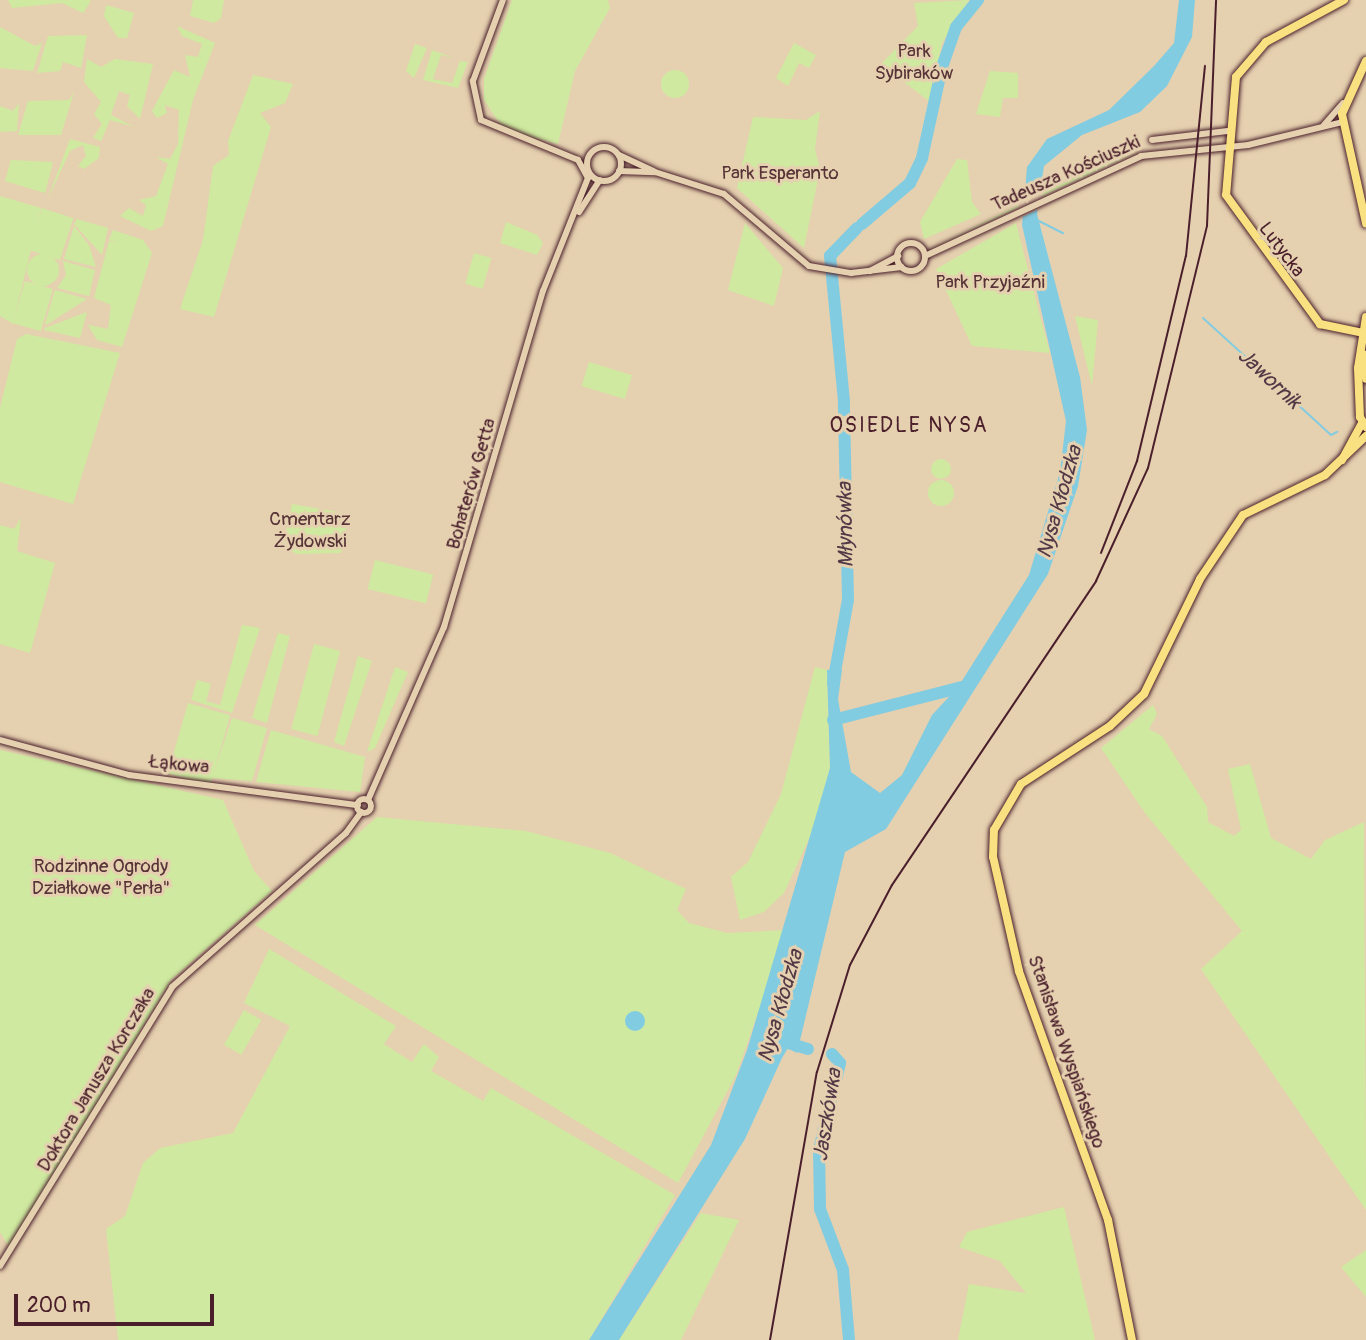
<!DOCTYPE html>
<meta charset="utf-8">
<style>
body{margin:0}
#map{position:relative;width:1366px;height:1340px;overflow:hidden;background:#e5d0af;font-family:Pangolin,sans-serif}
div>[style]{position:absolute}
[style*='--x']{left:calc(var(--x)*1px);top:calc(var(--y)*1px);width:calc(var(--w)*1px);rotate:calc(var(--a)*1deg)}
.green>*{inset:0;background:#cfeaa0;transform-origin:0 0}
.round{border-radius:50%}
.water>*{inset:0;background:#82cce2}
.pier>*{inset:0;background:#e5d0af}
.stream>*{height:2px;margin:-1px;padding:0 1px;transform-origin:1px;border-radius:1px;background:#82cce2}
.river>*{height:12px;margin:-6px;padding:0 6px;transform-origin:6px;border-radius:6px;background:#82cce2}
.roads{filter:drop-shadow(0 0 2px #4a1f2b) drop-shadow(0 0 2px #4a1f2b)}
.minor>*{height:6px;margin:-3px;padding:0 3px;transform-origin:3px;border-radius:3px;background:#e5d0af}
.minor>.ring{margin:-3px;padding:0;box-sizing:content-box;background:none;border:6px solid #e5d0af;border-radius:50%}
.major>*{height:8px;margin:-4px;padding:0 4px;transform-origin:4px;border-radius:4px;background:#f9e181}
.rail>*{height:2px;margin:-1px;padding:0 1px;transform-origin:1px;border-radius:1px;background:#4a1f2b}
span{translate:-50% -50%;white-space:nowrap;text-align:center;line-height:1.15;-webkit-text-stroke:6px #e5d0af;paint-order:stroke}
.park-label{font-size:19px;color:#573337}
.street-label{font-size:19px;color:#4a1f2b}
.water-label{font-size:21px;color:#523946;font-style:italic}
.neighbourhood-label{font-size:21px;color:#4a1f2b;letter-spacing:2px}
.scale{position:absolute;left:14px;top:1294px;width:200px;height:32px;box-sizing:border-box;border:4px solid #4a1f2b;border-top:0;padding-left:9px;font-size:21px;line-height:24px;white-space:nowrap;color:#4a1f2b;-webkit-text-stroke:5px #e5d0af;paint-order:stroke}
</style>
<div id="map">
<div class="green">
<div style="clip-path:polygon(8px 0,88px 0,91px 1px,83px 13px,62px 3px,12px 8px)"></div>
<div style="clip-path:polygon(193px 0,224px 0,221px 18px,214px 23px,190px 16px)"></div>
<div style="clip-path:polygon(512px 0,608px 0,610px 8px,575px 71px,558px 144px,504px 130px,484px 100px,484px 79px)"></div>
<div style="clip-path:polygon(969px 0,942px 43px,930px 102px,881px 64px,918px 26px,914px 3px)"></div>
<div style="clip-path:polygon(106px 5px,134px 13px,127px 38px,118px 38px,104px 16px)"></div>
<div style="clip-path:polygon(177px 26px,215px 43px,193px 100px,163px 226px,151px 231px,120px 216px,129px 208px,143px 216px,146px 205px,139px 200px,156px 196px,168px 164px,156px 157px,170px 159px,178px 144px,179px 110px,165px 105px,167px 113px,157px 118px,152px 111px,174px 70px,190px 77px,185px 55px,198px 57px,202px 44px,182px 36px)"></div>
<div style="clip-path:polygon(0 27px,35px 46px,42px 43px,33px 71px,0 68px)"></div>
<div style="clip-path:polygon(87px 35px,81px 68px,63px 62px,60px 71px,37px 73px,48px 36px)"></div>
<div style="clip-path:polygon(794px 43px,816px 55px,809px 68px,799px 63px,788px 86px,776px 78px)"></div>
<div style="clip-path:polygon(415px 44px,427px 48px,414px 78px,406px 71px)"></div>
<div style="clip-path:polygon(432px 50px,454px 58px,441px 55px,433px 79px,452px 83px,460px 61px,468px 62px,458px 88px,423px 80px)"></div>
<div style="clip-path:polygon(87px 59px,101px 67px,115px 59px,153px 64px,140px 119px,127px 106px,130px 95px,119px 91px,111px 115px,134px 127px,110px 120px,101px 141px,93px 138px,102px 124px,94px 114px,101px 102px,84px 82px)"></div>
<div class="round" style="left:661px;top:70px;width:28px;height:28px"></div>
<div style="clip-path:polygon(990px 71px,1018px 73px,1018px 98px,1003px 98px,1000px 117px,976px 114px)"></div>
<div style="clip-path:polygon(253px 75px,293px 84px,285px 103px,260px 113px,271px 127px,214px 317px,180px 309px,203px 240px,213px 166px,229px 155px,228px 141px)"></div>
<div style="clip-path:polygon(74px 92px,61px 135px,18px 135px,28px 101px,69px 100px)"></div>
<div style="clip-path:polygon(19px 103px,17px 131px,0 132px,0 106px,13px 111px)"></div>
<div style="clip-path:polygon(820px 111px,815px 149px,820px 169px,804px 248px,737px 188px,753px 117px,806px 120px)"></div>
<div style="clip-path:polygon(70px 139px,100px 147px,99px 158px,84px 169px,78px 166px,86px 156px,83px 145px,70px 151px,47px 201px)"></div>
<div style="clip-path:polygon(1143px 150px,1117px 161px,927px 250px,1088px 171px)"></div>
<div style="clip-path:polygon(957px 159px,967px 160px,972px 202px,981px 214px,924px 239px,920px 222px)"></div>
<div style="clip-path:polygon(11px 160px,53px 162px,45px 193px,5px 181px)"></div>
<div style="clip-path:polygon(0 196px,41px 208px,13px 324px,0 316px)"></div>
<div style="left:42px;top:208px;width:33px;height:44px;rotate:18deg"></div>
<div style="clip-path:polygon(77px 219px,108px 228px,102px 255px,74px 224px)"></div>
<div style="clip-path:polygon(506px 222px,537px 235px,543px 243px,537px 255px,500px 243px)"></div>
<div style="clip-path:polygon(745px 223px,783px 268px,774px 306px,728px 290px)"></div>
<div style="clip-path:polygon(1016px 223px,1041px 320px,1050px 353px,972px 346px,936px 269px)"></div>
<div style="clip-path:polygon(74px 226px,89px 245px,96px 267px,64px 259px)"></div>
<div style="clip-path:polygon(113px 230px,143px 240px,152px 253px,122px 347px,97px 340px,88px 325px,108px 329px,111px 305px,94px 298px,109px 241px,120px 244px,109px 240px)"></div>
<div style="left:474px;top:253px;width:18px;height:32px;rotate:16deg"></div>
<div class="round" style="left:27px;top:254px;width:32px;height:32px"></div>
<div style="clip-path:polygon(63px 261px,95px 270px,89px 296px,57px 288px,66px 275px)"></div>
<div style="left:25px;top:281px;width:29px;height:44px;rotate:16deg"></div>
<div style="clip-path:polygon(55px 290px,87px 299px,46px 325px,45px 324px)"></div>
<div style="clip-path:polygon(87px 312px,80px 338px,44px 330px,45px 328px)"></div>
<div style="clip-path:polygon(1075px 316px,1098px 320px,1092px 386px)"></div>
<div style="clip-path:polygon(26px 334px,120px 353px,73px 504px,0 482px,0 408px,17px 339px)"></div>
<div style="left:589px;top:362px;width:45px;height:25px;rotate:17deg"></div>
<div class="round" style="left:931px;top:459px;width:20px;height:20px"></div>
<div class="round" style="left:928px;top:480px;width:26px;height:26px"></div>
<div style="clip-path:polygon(292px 504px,349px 514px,341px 553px,297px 554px,283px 548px)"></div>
<div style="clip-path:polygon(21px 518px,17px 551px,55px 563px,30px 653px,0 644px,0 525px,14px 529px)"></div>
<div style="left:375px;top:560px;width:60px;height:30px;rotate:14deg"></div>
<div style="clip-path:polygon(242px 625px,260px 628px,232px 713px,191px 700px,197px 680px,211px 684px,206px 701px,220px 705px)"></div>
<div style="clip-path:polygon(278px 633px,290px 636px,267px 723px,252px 718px)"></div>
<div style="left:314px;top:644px;width:27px;height:88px;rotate:15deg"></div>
<div style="clip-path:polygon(358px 656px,372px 661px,344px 746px,334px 742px)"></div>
<div style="clip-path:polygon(395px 667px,408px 672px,375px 748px,367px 752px)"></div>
<div style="clip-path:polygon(815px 667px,827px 670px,830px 768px,813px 830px,784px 893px,764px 912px,740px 920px,731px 877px,748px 862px,781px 794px)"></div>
<div style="left:188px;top:703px;width:44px;height:73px;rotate:16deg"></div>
<div style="clip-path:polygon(1153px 705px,1157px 714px,1149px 729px,1162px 736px,1207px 807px,1208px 822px,1234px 836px,1241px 830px,1228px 769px,1250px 764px,1271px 838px,1311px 859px,1325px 840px,1364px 822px,1366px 1210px,1201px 969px,1242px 931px,1145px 813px,1101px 748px)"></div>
<div style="clip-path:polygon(232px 718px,267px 728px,252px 781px,212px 778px)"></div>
<div style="clip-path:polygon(271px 730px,365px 757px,360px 792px,256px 782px)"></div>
<div style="clip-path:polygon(0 750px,223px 800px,254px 871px,272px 891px,171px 980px,9px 1247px,0 1232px)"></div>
<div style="clip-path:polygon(377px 817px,526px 831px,610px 853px,686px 889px,677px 910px,689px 923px,727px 933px,787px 930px,736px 1075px,678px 1183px,255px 925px)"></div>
<div style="clip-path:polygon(269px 949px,396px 1026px,384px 1044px,412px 1062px,424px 1044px,439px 1057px,431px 1071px,483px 1101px,491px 1088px,675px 1195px,589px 1340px,118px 1340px,106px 1229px,125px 1216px,143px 1163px,160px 1148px,233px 1133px,290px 1026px,244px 1003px)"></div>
<div style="left:244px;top:1010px;width:20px;height:40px;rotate:30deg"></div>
<div style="clip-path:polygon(1064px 1207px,1095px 1340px,958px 1340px,969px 1284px,1026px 1293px,1000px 1261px,959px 1247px,967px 1232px)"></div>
<div style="clip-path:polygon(701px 1213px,739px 1220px,681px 1340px,619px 1340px)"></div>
<div style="clip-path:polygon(1366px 1250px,1366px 1297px,1341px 1267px)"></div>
</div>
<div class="water">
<div style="clip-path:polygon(1179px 0,1195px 0,1192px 37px,1167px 86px,1140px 112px,1082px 135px,1044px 166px,1037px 214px,1080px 377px,1087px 430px,1078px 486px,1048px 574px,886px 829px,845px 852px,797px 1053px,788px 1048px,782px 1058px,745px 1139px,619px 1340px,589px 1340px,711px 1145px,747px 1050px,830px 768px,827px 670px,842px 670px,838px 699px,851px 772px,880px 793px,902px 775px,932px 715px,958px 687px,1029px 575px,1060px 472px,1066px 421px,1022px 225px,1027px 167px,1047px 139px,1109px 110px,1154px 66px,1174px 43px)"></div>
<div class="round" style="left:625px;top:1011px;width:20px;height:20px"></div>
</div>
<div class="pier">
<div style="clip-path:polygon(1045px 179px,1041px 208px,1018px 219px,1018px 191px)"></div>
</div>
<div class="stream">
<div style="--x:1039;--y:221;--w:27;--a:27"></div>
<div style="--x:1203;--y:318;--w:173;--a:42.4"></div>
<div style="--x:1331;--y:435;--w:7;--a:-27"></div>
</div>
<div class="river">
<div style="--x:862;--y:224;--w:63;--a:-40.5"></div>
<div style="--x:910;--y:183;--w:28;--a:-64"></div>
<div style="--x:922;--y:158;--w:93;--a:-77.6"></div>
<div style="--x:942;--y:67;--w:42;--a:-70.7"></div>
<div style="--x:956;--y:27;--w:35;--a:-51"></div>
<div style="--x:833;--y:683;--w:84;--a:-79.8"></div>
<div style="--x:848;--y:600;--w:199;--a:-91.2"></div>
<div style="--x:844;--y:401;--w:146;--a:-95.5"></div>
<div style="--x:830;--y:256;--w:39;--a:-46"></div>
<div style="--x:833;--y:720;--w:137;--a:-14.3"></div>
<div style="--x:785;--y:1042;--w:24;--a:17"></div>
<div style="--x:832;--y:1054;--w:12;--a:48"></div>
<div style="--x:840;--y:1063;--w:89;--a:103.6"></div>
<div style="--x:819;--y:1150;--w:59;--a:89"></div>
<div style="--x:820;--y:1209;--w:65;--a:69.3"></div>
<div style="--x:843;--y:1270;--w:70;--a:85.1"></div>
</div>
<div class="roads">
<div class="minor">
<div style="--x:1324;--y:125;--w:29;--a:-49"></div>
<div style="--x:1152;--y:140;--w:76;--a:-6.8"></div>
<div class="ring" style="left:587px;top:147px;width:28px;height:28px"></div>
<div style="--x:619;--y:155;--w:38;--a:25"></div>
<div style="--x:619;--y:171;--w:36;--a:2"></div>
<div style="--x:655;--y:172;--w:72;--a:17.7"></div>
<div style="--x:724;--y:194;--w:111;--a:40.3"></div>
<div style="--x:809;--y:266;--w:43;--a:9.5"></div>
<div style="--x:851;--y:273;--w:51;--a:-6.7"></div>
<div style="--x:579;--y:212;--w:38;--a:-57"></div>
<div class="ring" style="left:897px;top:243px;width:22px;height:22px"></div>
<div style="--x:925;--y:256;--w:238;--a:-24.8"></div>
<div style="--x:1141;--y:156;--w:108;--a:-5.9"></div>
<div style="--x:1248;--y:145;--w:98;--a:-13.6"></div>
<div style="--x:870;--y:271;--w:32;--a:-28"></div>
<div style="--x:0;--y:740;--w:134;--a:15.2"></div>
<div style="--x:129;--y:775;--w:231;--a:7.5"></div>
<div class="ring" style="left:357px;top:799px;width:8px;height:8px"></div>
<div style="--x:368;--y:800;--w:189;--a:-66.3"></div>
<div style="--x:444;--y:627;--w:350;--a:-73.6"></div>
<div style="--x:543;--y:291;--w:122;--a:-68.3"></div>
<div style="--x:588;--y:178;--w:21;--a:-119"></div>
<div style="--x:578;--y:160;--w:105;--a:-157.6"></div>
<div style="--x:481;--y:120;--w:40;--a:-102"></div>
<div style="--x:473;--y:81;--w:86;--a:-69.7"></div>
<div style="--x:0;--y:1266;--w:328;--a:-58.3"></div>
<div style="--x:172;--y:987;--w:232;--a:-41.5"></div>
<div style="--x:346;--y:833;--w:26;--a:-54"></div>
</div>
<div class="major">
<div style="--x:1344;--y:0;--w:89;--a:151.7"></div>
<div style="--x:1266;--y:42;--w:46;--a:130.6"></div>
<div style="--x:1236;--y:77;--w:118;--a:94.8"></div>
<div style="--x:1226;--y:195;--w:160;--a:53.9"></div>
<div style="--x:1320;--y:324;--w:45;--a:11.6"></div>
<div style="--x:1366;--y:61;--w:58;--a:114.4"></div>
<div style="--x:1342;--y:114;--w:112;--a:77.6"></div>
<div style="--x:1366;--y:317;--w:52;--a:98.9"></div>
<div style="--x:1358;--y:368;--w:49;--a:87.7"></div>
<div style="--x:1360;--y:417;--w:12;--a:59"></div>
<div style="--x:1363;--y:354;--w:25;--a:83"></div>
<div style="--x:1342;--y:460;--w:42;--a:-61.6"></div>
<div style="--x:1132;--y:1340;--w:122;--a:-101.3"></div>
<div style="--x:1108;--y:1220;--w:264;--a:-109.7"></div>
<div style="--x:1019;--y:971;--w:117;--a:-102.8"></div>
<div style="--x:993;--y:857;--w:27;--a:-88"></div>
<div style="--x:994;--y:830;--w:53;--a:-59.6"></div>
<div style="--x:1021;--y:784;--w:106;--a:-33.1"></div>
<div style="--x:1110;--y:726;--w:47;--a:-43.3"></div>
<div style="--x:1144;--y:694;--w:128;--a:-64"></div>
<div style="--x:1200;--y:579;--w:77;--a:-56.1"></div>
<div style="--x:1243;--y:515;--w:91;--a:-26"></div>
<div style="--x:1325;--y:475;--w:57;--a:-43.6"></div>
</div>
</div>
<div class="rail">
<div style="--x:1101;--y:553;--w:99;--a:-68.6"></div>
<div style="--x:1137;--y:461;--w:211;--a:-76.6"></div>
<div style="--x:1186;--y:256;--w:191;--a:-84.3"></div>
<div style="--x:770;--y:1340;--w:272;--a:-80.1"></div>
<div style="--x:817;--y:1072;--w:112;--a:-72.9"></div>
<div style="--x:850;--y:965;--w:90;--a:-62.3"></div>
<div style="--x:892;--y:885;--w:366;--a:-56.1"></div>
<div style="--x:1096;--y:581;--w:124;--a:-65.3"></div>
<div style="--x:1148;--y:468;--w:249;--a:-76.3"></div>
<div style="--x:1207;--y:226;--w:226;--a:-87.7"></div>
</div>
<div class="park-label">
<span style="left:914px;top:63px">Park<br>Sybiraków</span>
<span style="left:780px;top:174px">Park Esperanto</span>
<span style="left:990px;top:283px">Park Przyjaźni</span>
<span style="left:310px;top:531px">Cmentarz<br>Żydowski</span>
<span style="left:101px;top:878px">Rodzinne Ogrody<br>Działkowe "Perła"</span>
</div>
<div class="street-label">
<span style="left:1066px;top:174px;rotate:-24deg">Tadeusza Kościuszki</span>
<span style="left:1281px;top:250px;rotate:53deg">Lutycka</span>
<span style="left:472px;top:484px;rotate:-74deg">Bohaterów Getta</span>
<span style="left:179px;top:765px;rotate:6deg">Łąkowa</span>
<span style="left:1066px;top:1052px;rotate:71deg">Stanisława Wyspiańskiego</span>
<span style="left:97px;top:1080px;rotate:-59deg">Doktora Janusza Korczaka</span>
</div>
<div class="water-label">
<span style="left:1269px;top:379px;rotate:43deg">Jawornik</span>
<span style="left:1060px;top:502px;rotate:-74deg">Nysa Kłodzka</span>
<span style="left:846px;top:525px;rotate:-91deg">Młynówka</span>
<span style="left:781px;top:1006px;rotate:-74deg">Nysa Kłodzka</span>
<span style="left:828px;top:1115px;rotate:-81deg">Jaszkówka</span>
</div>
<div class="neighbourhood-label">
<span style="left:909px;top:426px">OSIEDLE NYSA</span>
</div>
<div class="scale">200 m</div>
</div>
